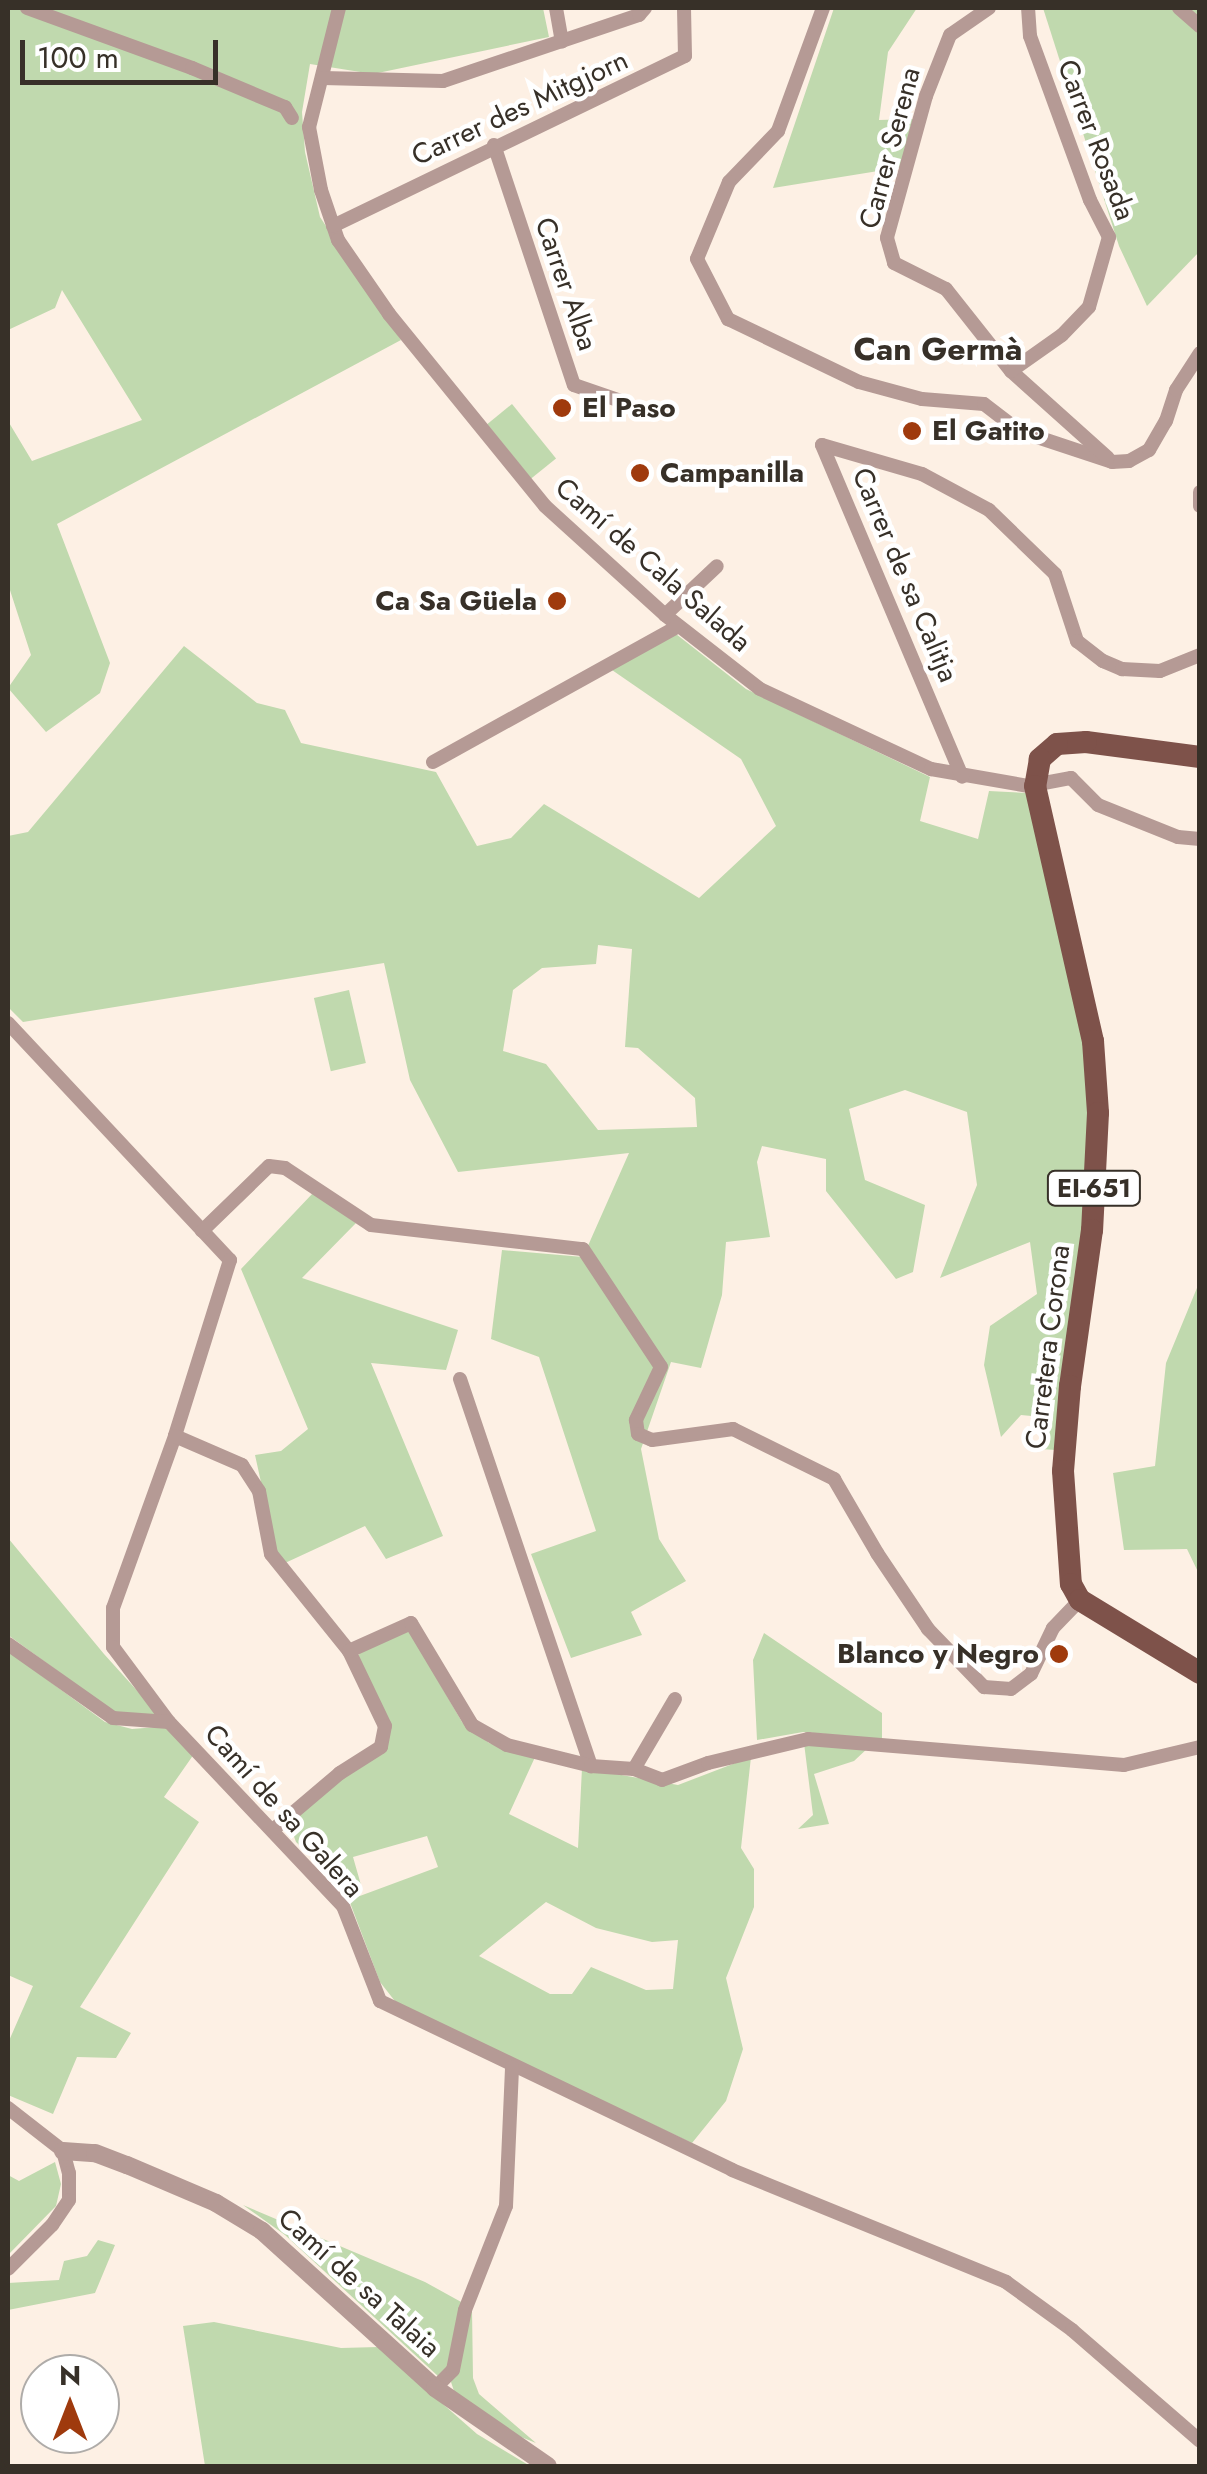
<!DOCTYPE html>
<meta charset="utf-8">
<style>
body{margin:0}
#map{position:relative;width:1207px;height:2474px;overflow:hidden;background:#fdf0e4;font-family:Jost,sans-serif}
div>[style]{position:absolute}
[style*='--x']{left:calc(var(--x)*1px);top:calc(var(--y)*1px);width:calc(var(--w)*1px);rotate:calc(var(--a)*1deg)}
.green>*{inset:0;background:#c0d9ae;transform-origin:0 0}
.minor>*{height:14px;margin:-7px;padding:0 7px;transform-origin:7px;border-radius:7px;background:#b59a95}
.tertiary>*{height:18px;margin:-9px;padding:0 9px;transform-origin:9px;border-radius:9px;background:#b59a95}
.primary>*{height:22px;margin:-11px;padding:0 11px;transform-origin:11px;border-radius:11px;background:#7e524a}
.dots>*{width:28px;height:28px;translate:-50% -50%;box-sizing:border-box;border:5px solid #fff;border-radius:50%}
span{translate:-50% -50%;white-space:nowrap;text-align:center;line-height:1.15;-webkit-text-stroke:9px #fff;paint-order:stroke}
.shield-label span{padding:2px 8px;background:#fff;border:2px solid;border-radius:8px;-webkit-text-stroke-width:0}
.shield-label{font-size:25px;color:#373028;font-weight:700}
.street-label{font-size:28px;color:#373028}
.poi-label{font-size:28px;color:#373028;font-weight:700}
.left{translate:0 -50%;text-align:left}
.right{translate:-100% -50%;text-align:right}
.quarter-label{font-size:32px;color:#373028;font-weight:700}
.frame{position:absolute;inset:0;border:10px solid #373028;pointer-events:none}
.north{position:absolute;left:20px;top:2354px;width:100px;height:100px;box-sizing:border-box;background:#fff;border:2px solid #afaca9;border-radius:50%;rotate:0deg;font-size:28px;font-weight:700;line-height:40px;text-align:center;color:#373028}
.north::after{content:'';display:block;margin:auto;width:35px;height:45px;background:#9f3a0d;clip-path:polygon(50% 0,100% 100%,50% 72%,0 100%)}
.scale{position:absolute;left:20px;top:40px;width:198px;height:45px;box-sizing:border-box;border:5px solid #373028;border-top:0;padding-left:12px;font-size:30px;line-height:35px;white-space:nowrap;color:#373028;-webkit-text-stroke:8px #fff;paint-order:stroke}
</style>
<div id="map">
<div class="green">
<div style="clip-path:polygon(8px 8px,543px 8px,549px 37px,373px 74px,310px 64px,302px 112px,305px 152px,320px 217px,401px 340px,57px 524px,110px 663px,100px 693px,46px 732px,8px 688px,31px 655px,8px 584px,8px 421px,32px 461px,142px 420px,62px 290px,55px 308px,8px 330px)"></div>
<div style="clip-path:polygon(834px 8px,917px 8px,888px 52px,879px 120px,913px 119px,903px 167px,773px 188px)"></div>
<div style="clip-path:polygon(1043px 8px,1199px 8px,1199px 252px,1147px 306px,1119px 246px)"></div>
<div style="left:512px;top:404px;width:70px;height:32px;rotate:51deg"></div>
<div style="clip-path:polygon(evenodd,676px 634px,746px 689px,930px 777px,920px 821px,978px 839px,989px 791px,1027px 793px,1076px 995px,1092px 1111px,1086px 1228px,1056px 1450px,1040px 1449px,1042px 1417px,1021px 1415px,1001px 1437px,984px 1365px,990px 1326px,1037px 1294px,1030px 1242px,940px 1278px,977px 1185px,967px 1112px,905px 1090px,849px 1109px,865px 1180px,925px 1205px,913px 1272px,896px 1279px,826px 1191px,826px 1159px,762px 1146px,757px 1162px,770px 1237px,726px 1242px,722px 1295px,701px 1368px,671px 1362px,641px 1449px,659px 1539px,686px 1581px,631px 1612px,642px 1635px,571px 1658px,531px 1554px,596px 1531px,539px 1357px,491px 1339px,502px 1250px,583px 1257px,629px 1153px,458px 1172px,410px 1080px,384px 963px,23px 1022px,8px 1007px,8px 836px,28px 832px,184px 646px,257px 703px,285px 710px,301px 743px,436px 772px,477px 846px,511px 838px,544px 804px,699px 898px,776px 826px,741px 759px,612px 670px,676px 634px,598px 945px,632px 949px,625px 1047px,638px 1048px,695px 1098px,697px 1127px,598px 1130px,546px 1064px,503px 1051px,513px 990px,542px 968px,596px 964px,598px 945px)"></div>
<div style="left:349px;top:990px;width:75px;height:36px;rotate:77deg"></div>
<div style="clip-path:polygon(313px 1193px,356px 1223px,302px 1278px,458px 1330px,446px 1370px,371px 1363px,443px 1536px,386px 1559px,365px 1526px,285px 1563px,277px 1555px,255px 1455px,281px 1451px,308px 1429px,241px 1269px)"></div>
<div style="clip-path:polygon(1199px 1283px,1199px 1574px,1187px 1549px,1124px 1550px,1113px 1473px,1155px 1466px,1166px 1363px)"></div>
<div style="clip-path:polygon(8px 1538px,104px 1654px,159px 1715px,114px 1712px,8px 1635px)"></div>
<div style="clip-path:polygon(evenodd,403px 1631px,410px 1632px,462px 1722px,489px 1743px,536px 1755px,509px 1814px,578px 1848px,582px 1768px,678px 1785px,751px 1757px,741px 1848px,754px 1869px,754px 1907px,726px 1978px,743px 2049px,726px 2101px,692px 2143px,398px 2005px,380px 1982px,349px 1900px,438px 1867px,427px 1836px,353px 1857px,361px 1885px,345px 1889px,296px 1842px,289px 1823px,340px 1777px,384px 1748px,358px 1657px,362px 1648px,403px 1631px,546px 1902px,596px 1928px,652px 1942px,678px 1940px,673px 1989px,646px 1990px,591px 1967px,572px 1994px,550px 1994px,479px 1956px,546px 1902px)"></div>
<div style="clip-path:polygon(764px 1633px,882px 1713px,882px 1739px,803px 1732px,757px 1740px,753px 1660px)"></div>
<div style="clip-path:polygon(8px 1651px,105px 1722px,132px 1729px,169px 1726px,194px 1754px,164px 1797px,199px 1822px,80px 2007px,131px 2033px,116px 2058px,77px 2057px,53px 2114px,8px 2095px,8px 2043px,33px 1986px,8px 1975px)"></div>
<div style="clip-path:polygon(804px 1743px,869px 1747px,854px 1761px,814px 1774px,829px 1824px,798px 1829px,813px 1815px)"></div>
<div style="clip-path:polygon(55px 2162px,61px 2184px,56px 2206px,8px 2255px,8px 2175px,19px 2181px)"></div>
<div style="clip-path:polygon(243px 2205px,425px 2282px,463px 2303px,448px 2368px,439px 2377px,285px 2235px)"></div>
<div style="clip-path:polygon(98px 2240px,115px 2245px,95px 2293px,8px 2310px,8px 2283px,59px 2280px,64px 2261px,87px 2256px)"></div>
<div style="clip-path:polygon(472px 2309px,473px 2378px,479px 2394px,536px 2443px,511px 2433px,454px 2391px,451px 2382px)"></div>
<div style="clip-path:polygon(214px 2322px,341px 2348px,378px 2347px,477px 2434px,530px 2466px,205px 2466px,183px 2326px)"></div>
</div>
<div class="minor">
<div style="--x:27;--y:8;--w:176;--a:20"></div>
<div style="--x:192;--y:68;--w:101;--a:22.8"></div>
<div style="--x:285;--y:107;--w:13;--a:58"></div>
<div style="--x:339;--y:8;--w:123;--a:104.1"></div>
<div style="--x:309;--y:127;--w:64;--a:79.2"></div>
<div style="--x:321;--y:190;--w:53;--a:71.2"></div>
<div style="--x:338;--y:240;--w:90;--a:55.4"></div>
<div style="--x:389;--y:314;--w:247;--a:50.9"></div>
<div style="--x:545;--y:506;--w:162;--a:42.2"></div>
<div style="--x:665;--y:615;--w:120;--a:37.9"></div>
<div style="--x:760;--y:689;--w:189;--a:25.1"></div>
<div style="--x:931;--y:769;--w:98;--a:9.9"></div>
<div style="--x:1028;--y:786;--w:44;--a:-10.5"></div>
<div style="--x:1071;--y:778;--w:38;--a:45"></div>
<div style="--x:1098;--y:805;--w:86;--a:21.8"></div>
<div style="--x:1178;--y:837;--w:22;--a:5"></div>
<div style="--x:556;--y:8;--w:34;--a:80"></div>
<div style="--x:823;--y:8;--w:131;--a:110.1"></div>
<div style="--x:778;--y:131;--w:71;--a:133.9"></div>
<div style="--x:729;--y:182;--w:83;--a:112.6"></div>
<div style="--x:697;--y:259;--w:68;--a:62.7"></div>
<div style="--x:728;--y:319;--w:145;--a:25.7"></div>
<div style="--x:859;--y:382;--w:65;--a:15.1"></div>
<div style="--x:922;--y:399;--w:62;--a:4.6"></div>
<div style="--x:984;--y:404;--w:44;--a:37.6"></div>
<div style="--x:1019;--y:431;--w:98;--a:18.4"></div>
<div style="--x:1112;--y:462;--w:17;--a:-3"></div>
<div style="--x:1129;--y:461;--w:23;--a:-29"></div>
<div style="--x:1149;--y:450;--w:34;--a:-60"></div>
<div style="--x:1166;--y:421;--w:33;--a:-72"></div>
<div style="--x:1176;--y:390;--w:44;--a:-57"></div>
<div style="--x:989;--y:8;--w:47;--a:145.3"></div>
<div style="--x:950;--y:35;--w:66;--a:111.5"></div>
<div style="--x:926;--y:96;--w:147;--a:105.4"></div>
<div style="--x:887;--y:238;--w:26;--a:74"></div>
<div style="--x:894;--y:263;--w:58;--a:26.6"></div>
<div style="--x:946;--y:289;--w:105;--a:51.6"></div>
<div style="--x:1011;--y:371;--w:130;--a:41.9"></div>
<div style="--x:1179;--y:8;--w:28;--a:41"></div>
<div style="--x:323;--y:78;--w:120;--a:1.4"></div>
<div style="--x:443;--y:81;--w:207;--a:-18.6"></div>
<div style="--x:639;--y:15;--w:9;--a:-49"></div>
<div style="--x:494;--y:145;--w:253;--a:71.6"></div>
<div style="--x:574;--y:385;--w:56;--a:18.8"></div>
<div style="--x:333;--y:226;--w:391;--a:-25.8"></div>
<div style="--x:685;--y:56;--w:48;--a:-91.2"></div>
<div style="--x:1011;--y:371;--w:62;--a:-35.2"></div>
<div style="--x:1062;--y:335;--w:39;--a:-46"></div>
<div style="--x:1089;--y:307;--w:73;--a:-74.1"></div>
<div style="--x:1109;--y:237;--w:42;--a:-117.2"></div>
<div style="--x:1090;--y:200;--w:175;--a:-110.1"></div>
<div style="--x:1030;--y:36;--w:28;--a:-94"></div>
<div style="--x:822;--y:445;--w:104;--a:16.2"></div>
<div style="--x:922;--y:474;--w:76;--a:28.2"></div>
<div style="--x:989;--y:510;--w:92;--a:44.1"></div>
<div style="--x:1055;--y:574;--w:71;--a:71.8"></div>
<div style="--x:1077;--y:641;--w:33;--a:38"></div>
<div style="--x:1103;--y:661;--w:21;--a:23"></div>
<div style="--x:1122;--y:669;--w:38;--a:3"></div>
<div style="--x:1160;--y:671;--w:43;--a:-21.8"></div>
<div style="--x:822;--y:445;--w:360;--a:67.1"></div>
<div style="--x:1200;--y:492;--w:14;--a:90"></div>
<div style="--x:665;--y:615;--w:71;--a:-43.3"></div>
<div style="--x:433;--y:762;--w:280;--a:-29"></div>
<div style="--x:8;--y:1023;--w:325;--a:46.9"></div>
<div style="--x:230;--y:1260;--w:184;--a:107.4"></div>
<div style="--x:175;--y:1436;--w:183;--a:109.8"></div>
<div style="--x:113;--y:1608;--w:39;--a:90"></div>
<div style="--x:113;--y:1647;--w:94;--a:53.3"></div>
<div style="--x:169;--y:1722;--w:253;--a:46.6"></div>
<div style="--x:343;--y:1906;--w:102;--a:68.7"></div>
<div style="--x:380;--y:2001;--w:390;--a:25.6"></div>
<div style="--x:732;--y:2170;--w:296;--a:22.2"></div>
<div style="--x:1006;--y:2282;--w:82;--a:36"></div>
<div style="--x:1072;--y:2330;--w:169;--a:40.9"></div>
<div style="--x:202;--y:1231;--w:93;--a:-44.1"></div>
<div style="--x:269;--y:1166;--w:16;--a:7"></div>
<div style="--x:285;--y:1168;--w:103;--a:33.5"></div>
<div style="--x:371;--y:1225;--w:213;--a:6.5"></div>
<div style="--x:583;--y:1249;--w:141;--a:56.5"></div>
<div style="--x:661;--y:1367;--w:59;--a:115.3"></div>
<div style="--x:636;--y:1420;--w:14;--a:82"></div>
<div style="--x:638;--y:1434;--w:15;--a:23"></div>
<div style="--x:652;--y:1440;--w:82;--a:-7.7"></div>
<div style="--x:733;--y:1429;--w:113;--a:26.3"></div>
<div style="--x:834;--y:1479;--w:86;--a:59.8"></div>
<div style="--x:877;--y:1553;--w:92;--a:56.1"></div>
<div style="--x:928;--y:1629;--w:81;--a:46"></div>
<div style="--x:984;--y:1687;--w:27;--a:4"></div>
<div style="--x:1011;--y:1689;--w:25;--a:-37"></div>
<div style="--x:1031;--y:1674;--w:51;--a:-64.4"></div>
<div style="--x:1053;--y:1628;--w:39;--a:-46"></div>
<div style="--x:460;--y:1379;--w:409;--a:71.3"></div>
<div style="--x:175;--y:1436;--w:73;--a:23.4"></div>
<div style="--x:242;--y:1465;--w:31;--a:57"></div>
<div style="--x:259;--y:1491;--w:64;--a:79.2"></div>
<div style="--x:271;--y:1554;--w:124;--a:51.2"></div>
<div style="--x:349;--y:1651;--w:83;--a:64.4"></div>
<div style="--x:385;--y:1726;--w:21;--a:101"></div>
<div style="--x:381;--y:1747;--w:49;--a:147.6"></div>
<div style="--x:340;--y:1773;--w:87;--a:139.7"></div>
<div style="--x:8;--y:1644;--w:128;--a:35.2"></div>
<div style="--x:113;--y:1718;--w:56;--a:4.1"></div>
<div style="--x:349;--y:1651;--w:68;--a:-24.3"></div>
<div style="--x:411;--y:1623;--w:119;--a:59.1"></div>
<div style="--x:472;--y:1725;--w:40;--a:29.7"></div>
<div style="--x:507;--y:1745;--w:87;--a:14"></div>
<div style="--x:591;--y:1766;--w:43;--a:4"></div>
<div style="--x:634;--y:1769;--w:30;--a:21"></div>
<div style="--x:662;--y:1780;--w:49;--a:-20.3"></div>
<div style="--x:708;--y:1763;--w:103;--a:-13.5"></div>
<div style="--x:808;--y:1739;--w:317;--a:4.7"></div>
<div style="--x:1124;--y:1765;--w:78;--a:-13.3"></div>
<div style="--x:634;--y:1769;--w:81;--a:-59.6"></div>
<div style="--x:8;--y:2108;--w:70;--a:38"></div>
<div style="--x:63;--y:2151;--w:23;--a:75"></div>
<div style="--x:69;--y:2173;--w:27;--a:90"></div>
<div style="--x:69;--y:2200;--w:30;--a:124"></div>
<div style="--x:52;--y:2225;--w:62;--a:135"></div>
<div style="--x:435;--y:2388;--w:25;--a:-45"></div>
<div style="--x:453;--y:2370;--w:61;--a:-78.7"></div>
<div style="--x:465;--y:2310;--w:112;--a:-68.5"></div>
<div style="--x:506;--y:2206;--w:139;--a:-87.5"></div>
</div>
<div class="tertiary">
<div style="--x:63;--y:2151;--w:32;--a:4"></div>
<div style="--x:95;--y:2153;--w:34;--a:21"></div>
<div style="--x:127;--y:2165;--w:97;--a:23.1"></div>
<div style="--x:216;--y:2203;--w:54;--a:31.3"></div>
<div style="--x:262;--y:2231;--w:234;--a:42.2"></div>
<div style="--x:435;--y:2388;--w:137;--a:34.6"></div>
</div>
<div class="primary">
<div style="--x:1200;--y:757;--w:115;--a:-172.5"></div>
<div style="--x:1086;--y:742;--w:29;--a:176"></div>
<div style="--x:1057;--y:744;--w:23;--a:139"></div>
<div style="--x:1040;--y:759;--w:27;--a:100"></div>
<div style="--x:1035;--y:786;--w:262;--a:77.2"></div>
<div style="--x:1093;--y:1041;--w:72;--a:86"></div>
<div style="--x:1098;--y:1113;--w:117;--a:92.9"></div>
<div style="--x:1092;--y:1230;--w:158;--a:98"></div>
<div style="--x:1070;--y:1386;--w:85;--a:94.7"></div>
<div style="--x:1063;--y:1471;--w:113;--a:86"></div>
<div style="--x:1071;--y:1584;--w:18;--a:61"></div>
<div style="--x:1080;--y:1600;--w:140;--a:31.3"></div>
</div>
<div class="dots">
<div style="left:562px;top:408px;background:#9f3a0d"></div>
<div style="left:912px;top:431px;background:#9f3a0d"></div>
<div style="left:640px;top:473px;background:#9f3a0d"></div>
<div style="left:557px;top:601px;background:#9f3a0d"></div>
<div style="left:1059px;top:1654px;background:#9f3a0d"></div>
</div>
<div class="shield-label">
<span style="left:1094px;top:1188px">EI-651</span>
</div>
<div class="street-label">
<span style="left:520px;top:108px;rotate:-25deg">Carrer des Mitgjorn</span>
<span style="left:1096px;top:140px;rotate:69deg">Carrer Rosada</span>
<span style="left:890px;top:148px;rotate:-75deg">Carrer Serena</span>
<span style="left:566px;top:284px;rotate:71deg">Carrer Alba</span>
<span style="left:653px;top:565px;rotate:41deg">Camí de Cala Salada</span>
<span style="left:905px;top:575px;rotate:67deg">Carrer de sa Calitja</span>
<span style="left:1048px;top:1347px;rotate:-83deg">Carretera Corona</span>
<span style="left:284px;top:1811px;rotate:48deg">Camí de sa Galera</span>
<span style="left:359px;top:2283px;rotate:42deg">Camí de sa Talaia</span>
</div>
<div class="poi-label">
<span class="left" style="left:582px;top:408px">El Paso</span>
<span class="left" style="left:932px;top:431px">El Gatito</span>
<span class="left" style="left:660px;top:473px">Campanilla</span>
<span class="right" style="left:537px;top:601px">Ca Sa Güela</span>
<span class="right" style="left:1039px;top:1654px">Blanco y Negro</span>
</div>
<div class="quarter-label">
<span style="left:938px;top:349px">Can Germà</span>
</div>
<div class="frame"></div>
<div class="north">N</div>
<div class="scale">100 m</div>
</div>
